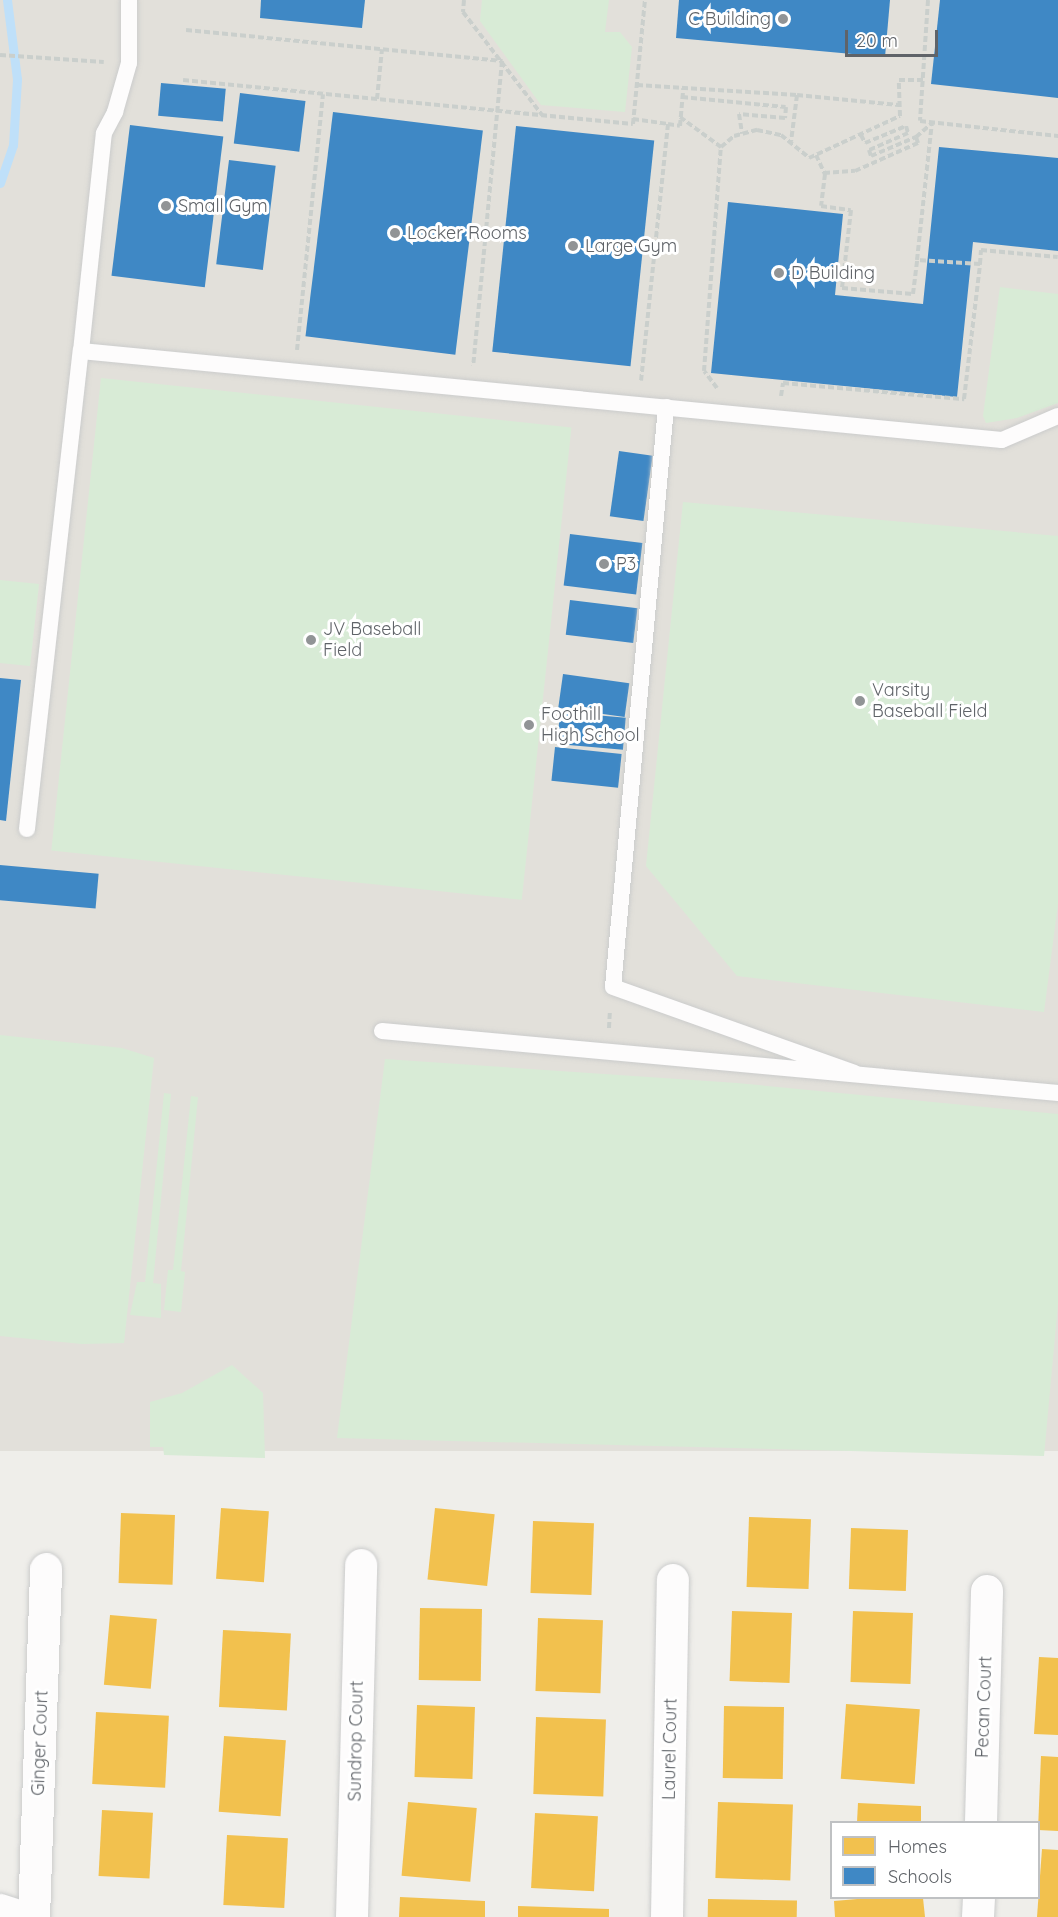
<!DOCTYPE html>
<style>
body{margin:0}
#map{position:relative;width:1058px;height:1917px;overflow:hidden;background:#efeeea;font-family:Quicksand,sans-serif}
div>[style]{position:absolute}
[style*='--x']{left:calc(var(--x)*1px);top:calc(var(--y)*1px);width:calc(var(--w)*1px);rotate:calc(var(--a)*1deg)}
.education>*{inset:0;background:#e2e0da;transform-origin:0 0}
.green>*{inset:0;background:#d8ebd6;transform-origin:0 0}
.homes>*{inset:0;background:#f2c14e;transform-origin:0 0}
.schools>*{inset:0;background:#3f88c5;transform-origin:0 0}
.stream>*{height:9px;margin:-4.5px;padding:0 4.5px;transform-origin:4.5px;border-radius:4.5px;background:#bfe0f9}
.path>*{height:4px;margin-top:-2px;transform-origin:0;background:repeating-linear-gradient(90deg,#cacfcc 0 6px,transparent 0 9px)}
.roads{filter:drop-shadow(0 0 2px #cbcccc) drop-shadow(0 0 2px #cbcccc)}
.lane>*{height:16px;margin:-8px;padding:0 8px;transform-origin:8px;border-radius:8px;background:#fdfcfc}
.street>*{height:32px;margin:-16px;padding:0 16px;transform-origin:16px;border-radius:16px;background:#fdfcfc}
.dots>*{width:16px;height:16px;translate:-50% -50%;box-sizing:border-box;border:3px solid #fff;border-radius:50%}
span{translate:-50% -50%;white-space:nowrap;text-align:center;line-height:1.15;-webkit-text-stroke:6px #fff;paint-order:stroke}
.poi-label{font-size:18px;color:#5f6368}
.right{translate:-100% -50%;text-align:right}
.left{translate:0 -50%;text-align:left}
.street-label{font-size:18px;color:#5f6368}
.legend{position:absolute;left:830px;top:1821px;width:210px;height:78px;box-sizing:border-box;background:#fff;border:2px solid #bfc1c3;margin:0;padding:8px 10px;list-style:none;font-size:18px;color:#5f6368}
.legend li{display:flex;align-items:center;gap:12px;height:30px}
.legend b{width:30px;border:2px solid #bfc1c3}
.scale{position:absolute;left:845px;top:30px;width:93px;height:27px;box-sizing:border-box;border:3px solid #5f6368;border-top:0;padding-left:8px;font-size:18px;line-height:21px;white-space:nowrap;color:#5f6368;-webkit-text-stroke:4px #fff;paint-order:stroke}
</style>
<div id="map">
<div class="education">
<div style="left:0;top:0;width:1058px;height:1451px"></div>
</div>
<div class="green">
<div style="clip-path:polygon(482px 0,609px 0,605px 32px,620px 32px,632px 47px,625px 112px,541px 105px,480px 21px)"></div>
<div style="clip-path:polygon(1000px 287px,1058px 294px,1058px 403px,1017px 418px,986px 423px,983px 416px)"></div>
<div style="left:101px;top:378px;width:473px;height:475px;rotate:6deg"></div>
<div style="clip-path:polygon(683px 502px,1058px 536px,1058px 903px,1044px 1012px,737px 976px,646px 866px)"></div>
<div style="clip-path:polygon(0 580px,39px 584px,30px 666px,0 663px)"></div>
<div style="clip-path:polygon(0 1035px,122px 1048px,154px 1058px,124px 1343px,82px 1344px,0 1336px)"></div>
<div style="clip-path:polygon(385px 1059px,737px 1083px,1058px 1114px,1058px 1303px,1044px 1456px,337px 1438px)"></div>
<div style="clip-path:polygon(164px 1093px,171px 1094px,153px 1283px,161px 1284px,161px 1318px,130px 1315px,137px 1282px,145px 1282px)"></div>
<div style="clip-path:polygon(191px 1096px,198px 1097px,181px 1271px,185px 1272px,181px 1312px,164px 1310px,168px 1270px,173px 1270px)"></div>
<div style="clip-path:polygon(232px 1365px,263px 1393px,265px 1458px,164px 1455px,163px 1447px,150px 1447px,150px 1402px,182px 1393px)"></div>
</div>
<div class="homes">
<div style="left:221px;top:1508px;width:48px;height:71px;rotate:4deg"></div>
<div style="left:435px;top:1508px;width:60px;height:72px;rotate:6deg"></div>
<div style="left:121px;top:1513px;width:54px;height:70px;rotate:2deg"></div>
<div style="left:749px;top:1517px;width:62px;height:70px;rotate:2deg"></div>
<div style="left:533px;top:1521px;width:61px;height:72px;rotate:2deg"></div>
<div style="left:851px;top:1528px;width:57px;height:61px;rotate:2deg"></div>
<div style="left:420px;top:1608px;width:62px;height:72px;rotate:1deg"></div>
<div style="left:732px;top:1611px;width:60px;height:70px;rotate:2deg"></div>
<div style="left:853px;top:1611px;width:60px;height:71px;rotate:2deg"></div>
<div style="left:110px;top:1615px;width:47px;height:70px;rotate:5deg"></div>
<div style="left:538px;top:1618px;width:65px;height:73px;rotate:2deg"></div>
<div style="left:223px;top:1630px;width:68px;height:77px;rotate:3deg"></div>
<div style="clip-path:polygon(1039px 1657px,1058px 1658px,1058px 1735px,1034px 1734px)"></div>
<div style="left:846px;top:1704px;width:74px;height:75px;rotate:4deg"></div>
<div style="left:417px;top:1705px;width:58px;height:72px;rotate:2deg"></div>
<div style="left:724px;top:1706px;width:60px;height:72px;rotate:1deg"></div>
<div style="left:96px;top:1712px;width:73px;height:72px;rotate:3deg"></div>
<div style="left:536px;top:1717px;width:70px;height:77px;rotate:2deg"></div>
<div style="left:224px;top:1736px;width:62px;height:76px;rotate:4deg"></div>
<div style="clip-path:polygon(1041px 1756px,1058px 1757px,1058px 1831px,1038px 1830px)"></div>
<div style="left:408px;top:1802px;width:69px;height:74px;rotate:5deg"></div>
<div style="left:718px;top:1802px;width:75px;height:76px;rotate:2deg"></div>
<div style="clip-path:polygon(858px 1803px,921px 1806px,921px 1822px,857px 1822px)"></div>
<div style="left:102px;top:1810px;width:51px;height:66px;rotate:3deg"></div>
<div style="left:535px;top:1813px;width:63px;height:75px;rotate:3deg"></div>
<div style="left:227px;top:1835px;width:61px;height:70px;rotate:3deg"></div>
<div style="clip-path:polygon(1042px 1849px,1058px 1850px,1058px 1917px,1037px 1917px)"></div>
<div style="clip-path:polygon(400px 1897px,485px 1901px,485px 1917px,399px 1917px)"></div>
<div style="clip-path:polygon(869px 1898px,923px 1898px,925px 1917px,835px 1917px,834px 1901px)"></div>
<div style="left:708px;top:1899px;width:89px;height:18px;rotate:1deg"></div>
<div style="clip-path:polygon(518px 1906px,609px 1909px,609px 1917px,518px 1917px)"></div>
</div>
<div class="schools">
<div style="clip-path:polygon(261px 0,365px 0,362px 28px,260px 18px)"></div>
<div style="clip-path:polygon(679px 0,890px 0,885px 57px,676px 38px)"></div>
<div style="clip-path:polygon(940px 0,1058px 0,1058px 98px,931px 84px)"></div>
<div style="left:161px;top:83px;width:65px;height:33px;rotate:5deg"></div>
<div style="left:240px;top:93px;width:66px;height:51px;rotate:7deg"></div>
<div style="left:333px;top:112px;width:151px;height:226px;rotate:7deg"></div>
<div style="left:130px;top:125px;width:94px;height:152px;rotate:7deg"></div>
<div style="left:516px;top:126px;width:139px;height:227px;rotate:6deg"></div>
<div style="clip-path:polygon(939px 147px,1058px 158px,1058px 251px,973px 242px,957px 397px,711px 373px,728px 202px,843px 214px,835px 295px,923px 304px)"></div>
<div style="left:229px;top:160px;width:47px;height:105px;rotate:7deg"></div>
<div style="left:619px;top:451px;width:34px;height:66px;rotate:8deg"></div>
<div style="left:570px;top:534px;width:73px;height:52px;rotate:7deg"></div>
<div style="left:570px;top:600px;width:68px;height:35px;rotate:7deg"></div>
<div style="left:563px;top:674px;width:67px;height:34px;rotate:8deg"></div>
<div style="clip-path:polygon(0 678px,21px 680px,6px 821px,0 820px)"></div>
<div style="left:560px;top:712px;width:66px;height:32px;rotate:5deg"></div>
<div style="left:555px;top:747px;width:67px;height:34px;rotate:6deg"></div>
<div style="left:0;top:865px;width:99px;height:35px;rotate:5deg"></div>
</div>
<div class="stream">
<div style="--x:0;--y:183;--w:40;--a:-71.1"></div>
<div style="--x:13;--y:145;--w:66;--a:-86.5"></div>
<div style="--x:17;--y:79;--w:80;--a:-97.2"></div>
</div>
<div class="path">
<div style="--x:464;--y:0;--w:12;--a:95"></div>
<div style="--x:463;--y:12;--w:130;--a:52.5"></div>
<div style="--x:928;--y:0;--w:121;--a:93.8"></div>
<div style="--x:920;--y:121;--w:139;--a:6.2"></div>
<div style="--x:186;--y:30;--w:318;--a:5.6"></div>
<div style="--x:502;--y:61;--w:306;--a:95.4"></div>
<div style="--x:0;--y:55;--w:104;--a:3.9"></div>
<div style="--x:183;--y:80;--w:452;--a:5.6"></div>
<div style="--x:633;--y:124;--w:125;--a:-84.5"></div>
<div style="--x:637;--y:85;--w:160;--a:3.6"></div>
<div style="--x:797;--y:95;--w:47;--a:97.3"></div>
<div style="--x:797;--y:95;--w:102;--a:5.6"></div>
<div style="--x:682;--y:97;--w:104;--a:5.5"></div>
<div style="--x:786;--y:107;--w:11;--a:95"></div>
<div style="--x:785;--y:118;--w:46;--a:-175"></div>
<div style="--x:739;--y:114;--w:20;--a:81"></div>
<div style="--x:377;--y:99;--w:50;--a:-84.3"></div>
<div style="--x:680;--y:117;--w:51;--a:36.2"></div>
<div style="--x:633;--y:119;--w:35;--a:8"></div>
<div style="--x:668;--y:124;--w:258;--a:96"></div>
<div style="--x:668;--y:124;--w:12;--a:9"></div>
<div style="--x:680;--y:126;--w:38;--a:-85"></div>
<div style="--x:861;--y:135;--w:9;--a:63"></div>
<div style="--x:865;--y:143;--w:44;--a:-22.5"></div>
<div style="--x:906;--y:126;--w:7;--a:74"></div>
<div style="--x:908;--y:133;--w:43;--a:156.4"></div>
<div style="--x:869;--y:150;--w:6;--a:72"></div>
<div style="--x:871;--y:156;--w:49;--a:-22.9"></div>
<div style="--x:916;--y:137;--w:21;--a:-41"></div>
<div style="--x:816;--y:155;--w:21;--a:65"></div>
<div style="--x:825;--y:174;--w:32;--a:97"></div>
<div style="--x:821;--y:206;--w:30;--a:8"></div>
<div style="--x:851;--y:210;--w:79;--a:96.6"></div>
<div style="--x:842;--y:288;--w:71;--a:4.8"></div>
<div style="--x:913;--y:294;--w:34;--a:-83"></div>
<div style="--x:824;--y:173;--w:31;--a:-4"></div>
<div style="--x:855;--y:171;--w:69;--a:-24"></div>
<div style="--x:918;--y:143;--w:6;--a:-108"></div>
<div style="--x:980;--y:264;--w:14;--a:-86"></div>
<div style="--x:981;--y:250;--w:77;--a:5.2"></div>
<div style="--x:297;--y:350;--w:257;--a:-84.2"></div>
<div style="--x:717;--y:388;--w:21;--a:-127"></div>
<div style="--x:704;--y:371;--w:225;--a:-85.7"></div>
<div style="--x:721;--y:147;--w:17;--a:-40"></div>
<div style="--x:734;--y:136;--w:24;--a:-15"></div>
<div style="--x:757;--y:130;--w:25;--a:12"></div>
<div style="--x:781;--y:135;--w:36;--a:39"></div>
<div style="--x:809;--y:158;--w:100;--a:-24.8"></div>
<div style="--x:900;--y:116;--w:36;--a:-92"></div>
<div style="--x:899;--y:80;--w:24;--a:0"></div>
<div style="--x:781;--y:396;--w:13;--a:-81"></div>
<div style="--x:783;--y:383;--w:182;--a:5.1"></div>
<div style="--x:964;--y:399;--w:136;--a:-83.2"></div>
<div style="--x:980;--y:264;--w:63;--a:-176.4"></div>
<div style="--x:917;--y:260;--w:139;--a:-83.8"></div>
<div style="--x:609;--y:1028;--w:17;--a:-87"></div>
</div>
<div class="roads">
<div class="lane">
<div style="--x:81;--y:351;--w:219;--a:-84"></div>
<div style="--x:104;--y:133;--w:24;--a:-62"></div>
<div style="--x:115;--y:112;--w:51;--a:-74.1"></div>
<div style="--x:129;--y:63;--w:63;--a:-90"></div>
<div style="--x:666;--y:407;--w:582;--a:95.22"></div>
<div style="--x:613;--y:987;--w:256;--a:19.6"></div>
<div style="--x:27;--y:829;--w:481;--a:-83.6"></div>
<div style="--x:81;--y:351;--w:925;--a:5.52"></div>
<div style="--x:1002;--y:440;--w:61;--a:-23.2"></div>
<div style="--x:382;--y:1031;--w:679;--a:5.24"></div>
</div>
<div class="street">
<div style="--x:981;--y:1822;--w:231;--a:-88.5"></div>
<div style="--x:0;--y:1910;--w:22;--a:18"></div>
<div style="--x:34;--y:1917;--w:348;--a:-88"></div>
<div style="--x:352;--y:1917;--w:352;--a:-88.5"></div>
<div style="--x:667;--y:1917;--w:337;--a:-89"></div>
<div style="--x:978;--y:1917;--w:19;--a:-87"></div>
</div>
</div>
<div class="dots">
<div style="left:783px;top:19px;background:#919496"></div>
<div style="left:166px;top:206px;background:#919496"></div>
<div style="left:395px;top:233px;background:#919496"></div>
<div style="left:573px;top:246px;background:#919496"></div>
<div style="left:779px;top:273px;background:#919496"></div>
<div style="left:604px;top:564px;background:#919496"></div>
<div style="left:311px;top:640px;background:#919496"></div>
<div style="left:860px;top:701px;background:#919496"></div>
<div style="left:529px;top:725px;background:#919496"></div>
</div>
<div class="poi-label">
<span class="right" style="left:771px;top:19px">C Building</span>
<span class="left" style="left:178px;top:206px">Small Gym</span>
<span class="left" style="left:407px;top:233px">Locker Rooms</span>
<span class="left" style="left:585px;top:246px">Large Gym</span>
<span class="left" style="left:791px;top:273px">D Building</span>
<span class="left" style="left:616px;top:564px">P3</span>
<span class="left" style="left:323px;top:640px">JV Baseball<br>Field</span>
<span class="left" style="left:872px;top:701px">Varsity<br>Baseball Field</span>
<span class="left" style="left:541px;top:725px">Foothill<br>High School</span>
</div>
<div class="street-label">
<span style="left:984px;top:1707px;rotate:-88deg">Pecan Court</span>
<span style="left:356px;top:1741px;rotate:-89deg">Sundrop Court</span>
<span style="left:40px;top:1743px;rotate:-88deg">Ginger Court</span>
<span style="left:670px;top:1749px;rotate:-89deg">Laurel Court</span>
</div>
<ul class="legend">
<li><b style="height:16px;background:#f2c14e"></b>Homes</li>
<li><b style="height:16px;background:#3f88c5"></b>Schools</li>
</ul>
<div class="scale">20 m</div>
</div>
